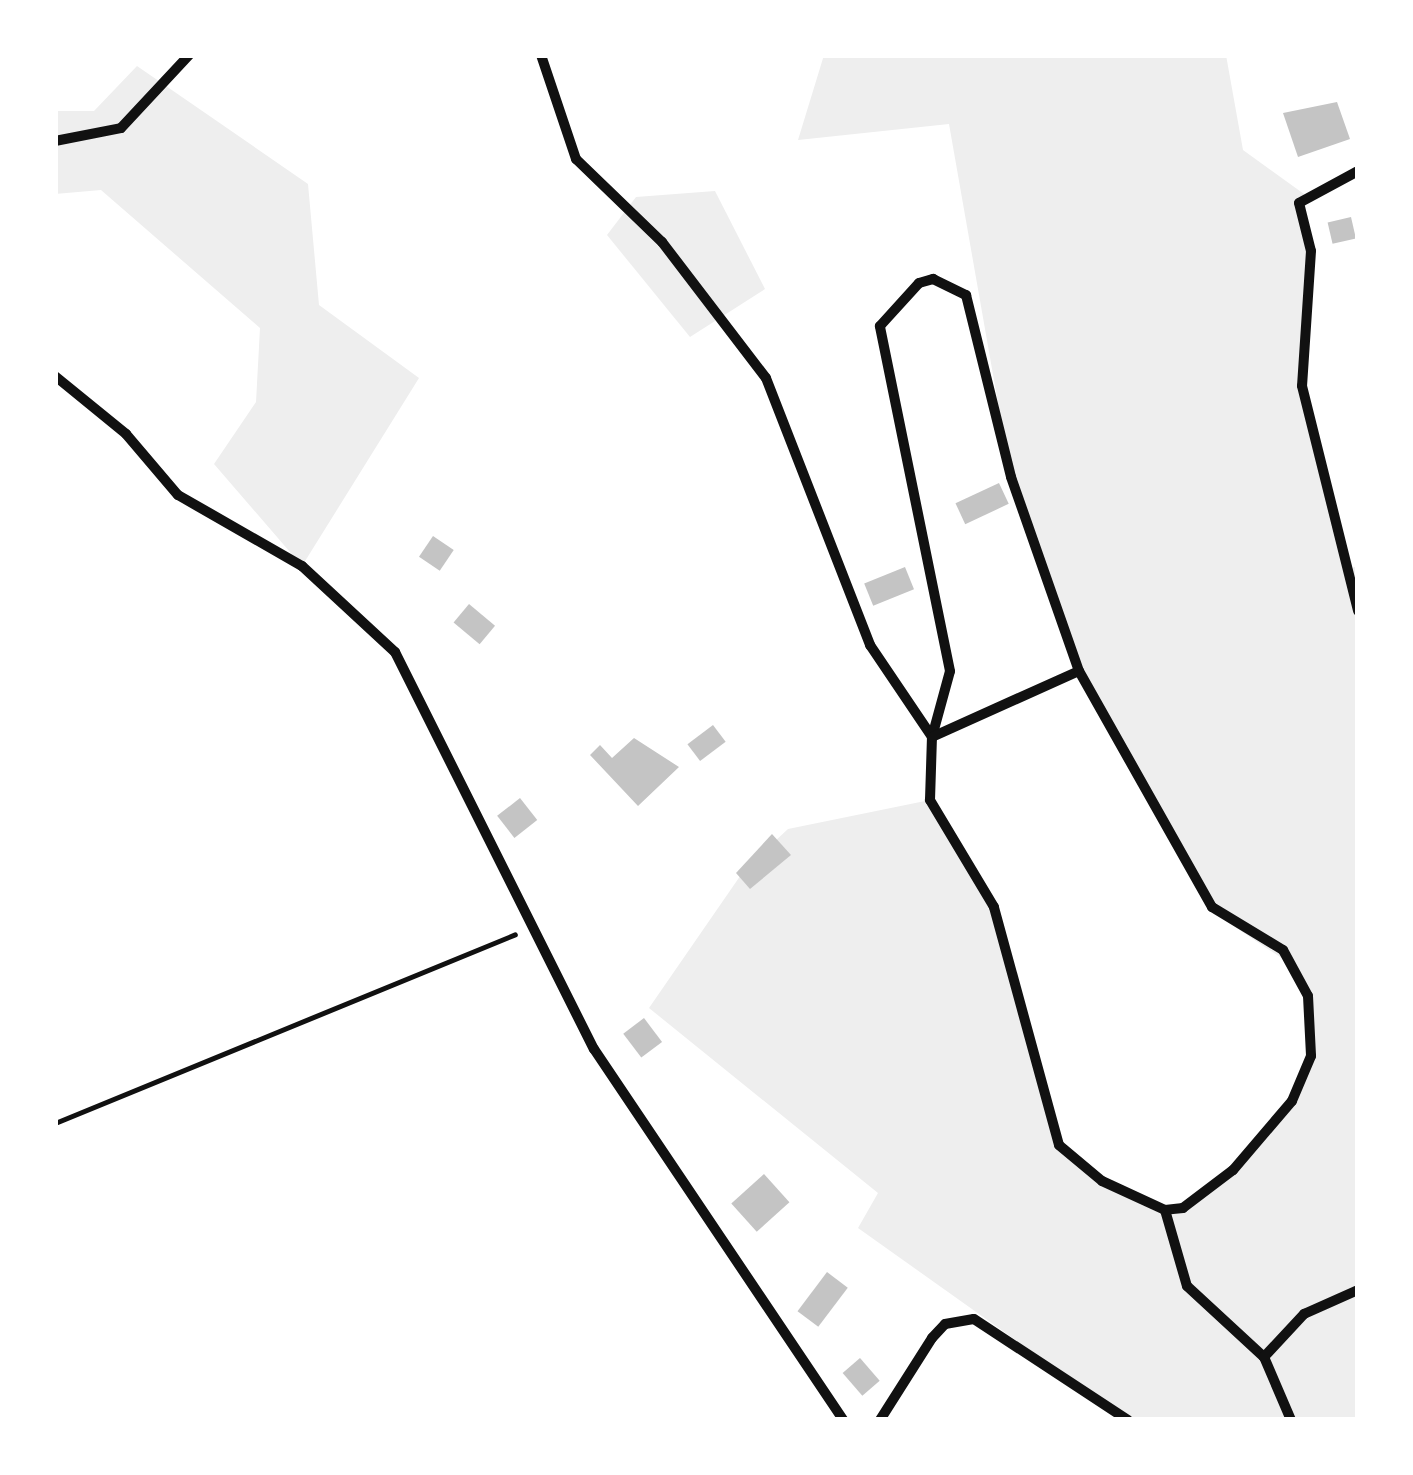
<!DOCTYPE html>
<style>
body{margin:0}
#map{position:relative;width:1413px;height:1475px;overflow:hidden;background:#fff;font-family:"Fira Sans",sans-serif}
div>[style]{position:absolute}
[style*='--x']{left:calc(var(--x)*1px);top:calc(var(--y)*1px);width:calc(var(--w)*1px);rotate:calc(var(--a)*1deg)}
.green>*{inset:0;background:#eee}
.building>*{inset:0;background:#c4c4c4;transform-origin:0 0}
.path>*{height:5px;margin:-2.5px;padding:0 2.5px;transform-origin:2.5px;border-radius:2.5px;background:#111}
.minor>*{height:10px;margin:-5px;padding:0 5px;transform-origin:5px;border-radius:5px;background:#111}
span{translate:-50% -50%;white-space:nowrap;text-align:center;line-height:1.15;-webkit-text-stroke:10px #fff;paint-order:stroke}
.frame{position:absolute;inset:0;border:58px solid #fff;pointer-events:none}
</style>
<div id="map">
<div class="green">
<div style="clip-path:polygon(824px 55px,1226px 55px,1243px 150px,1304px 194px,1311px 251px,1300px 366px,1349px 570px,1358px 565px,1358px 1420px,1128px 1420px,858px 1228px,878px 1193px,649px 1008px,745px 869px,788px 829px,930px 800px,994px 907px,1050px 1124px,1075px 1163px,1165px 1210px,1183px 1208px,1233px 1170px,1304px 1079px,1312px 1029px,1298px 969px,1226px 921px,1079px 671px,1011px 477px,949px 124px,798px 140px)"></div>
<div style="clip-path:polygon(137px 66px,308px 184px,319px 305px,419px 378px,302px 566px,214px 464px,256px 402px,260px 328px,101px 190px,55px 194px,55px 111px,94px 111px)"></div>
<div style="clip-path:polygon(715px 191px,765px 289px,690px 337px,607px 235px,636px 197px)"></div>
</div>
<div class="building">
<div style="clip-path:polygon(1337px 102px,1350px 139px,1298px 157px,1283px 113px)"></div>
<div style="left:1351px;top:217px;width:22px;height:24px;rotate:77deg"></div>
<div style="left:999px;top:483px;width:23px;height:48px;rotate:65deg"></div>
<div style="left:433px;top:536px;width:25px;height:25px;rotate:34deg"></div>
<div style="left:905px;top:567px;width:24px;height:44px;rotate:68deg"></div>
<div style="left:469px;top:604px;width:34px;height:24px;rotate:40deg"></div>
<div style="left:713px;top:725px;width:21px;height:32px;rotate:53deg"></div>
<div style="clip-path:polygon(634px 738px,679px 767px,638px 806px,590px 755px,600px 745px,612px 758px)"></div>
<div style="left:520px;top:798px;width:28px;height:29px;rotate:52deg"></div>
<div style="clip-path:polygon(772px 834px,791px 855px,750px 889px,736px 873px)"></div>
<div style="left:644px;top:1018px;width:30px;height:26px;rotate:53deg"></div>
<div style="left:764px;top:1174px;width:38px;height:44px;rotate:48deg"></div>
<div style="left:827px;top:1272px;width:26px;height:49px;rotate:37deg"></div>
<div style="left:860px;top:1358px;width:30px;height:23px;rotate:49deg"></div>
</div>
<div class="path">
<div style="--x:55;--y:1123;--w:497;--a:-22.3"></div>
</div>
<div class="minor">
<div style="--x:541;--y:55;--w:110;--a:71.4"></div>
<div style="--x:576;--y:159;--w:120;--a:44"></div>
<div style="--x:662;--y:242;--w:171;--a:52.6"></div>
<div style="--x:766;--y:378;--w:287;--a:68.7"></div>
<div style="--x:870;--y:645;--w:111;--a:56"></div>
<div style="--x:932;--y:737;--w:68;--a:-74.7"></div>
<div style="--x:950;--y:671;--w:352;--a:-101.5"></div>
<div style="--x:880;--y:326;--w:58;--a:-47.8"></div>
<div style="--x:919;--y:283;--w:15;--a:-16"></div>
<div style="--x:933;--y:279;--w:37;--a:26"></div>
<div style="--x:966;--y:295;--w:187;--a:76.1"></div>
<div style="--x:1011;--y:477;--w:206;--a:70.7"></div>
<div style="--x:55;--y:141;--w:67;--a:-11.1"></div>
<div style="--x:121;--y:128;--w:100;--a:-47"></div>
<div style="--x:1358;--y:171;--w:67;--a:151.5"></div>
<div style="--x:1299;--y:203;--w:49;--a:76"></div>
<div style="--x:1311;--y:251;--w:135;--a:93.8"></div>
<div style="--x:1302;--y:386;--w:232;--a:76"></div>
<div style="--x:55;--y:376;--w:92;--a:39.2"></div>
<div style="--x:126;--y:434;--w:80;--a:49.6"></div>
<div style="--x:178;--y:495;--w:143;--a:29.8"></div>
<div style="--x:302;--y:566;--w:127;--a:42.8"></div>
<div style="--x:395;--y:652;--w:444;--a:63.4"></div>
<div style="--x:594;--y:1049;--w:447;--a:56.1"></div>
<div style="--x:1165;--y:1210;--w:69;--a:-155.3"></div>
<div style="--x:1102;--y:1181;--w:56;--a:-140.1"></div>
<div style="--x:1059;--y:1145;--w:247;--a:-105.3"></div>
<div style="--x:994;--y:907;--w:125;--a:-120.9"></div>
<div style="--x:930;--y:800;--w:63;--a:-88.2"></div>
<div style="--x:932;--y:737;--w:161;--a:-24.2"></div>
<div style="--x:1079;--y:671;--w:271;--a:60.6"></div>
<div style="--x:1212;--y:907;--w:83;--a:31.2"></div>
<div style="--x:1283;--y:950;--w:52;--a:61.5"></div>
<div style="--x:1308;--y:996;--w:60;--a:87.1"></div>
<div style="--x:1311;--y:1056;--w:49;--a:112.9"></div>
<div style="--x:1292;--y:1101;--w:91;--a:130.5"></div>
<div style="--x:1233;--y:1170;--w:63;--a:142.8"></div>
<div style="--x:1183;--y:1208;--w:18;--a:174"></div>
<div style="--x:1165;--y:1210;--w:79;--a:73.9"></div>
<div style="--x:1187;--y:1286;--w:105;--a:42.7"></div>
<div style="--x:880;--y:1420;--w:97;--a:-57.6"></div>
<div style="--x:932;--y:1338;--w:19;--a:-47"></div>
<div style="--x:945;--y:1324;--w:29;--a:-10"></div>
<div style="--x:974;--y:1319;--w:184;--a:33.3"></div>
<div style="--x:1291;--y:1420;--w:69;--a:-113.2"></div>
<div style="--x:1264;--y:1357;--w:59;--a:-47.1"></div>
<div style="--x:1304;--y:1314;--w:59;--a:-24"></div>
</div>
<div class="frame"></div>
</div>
